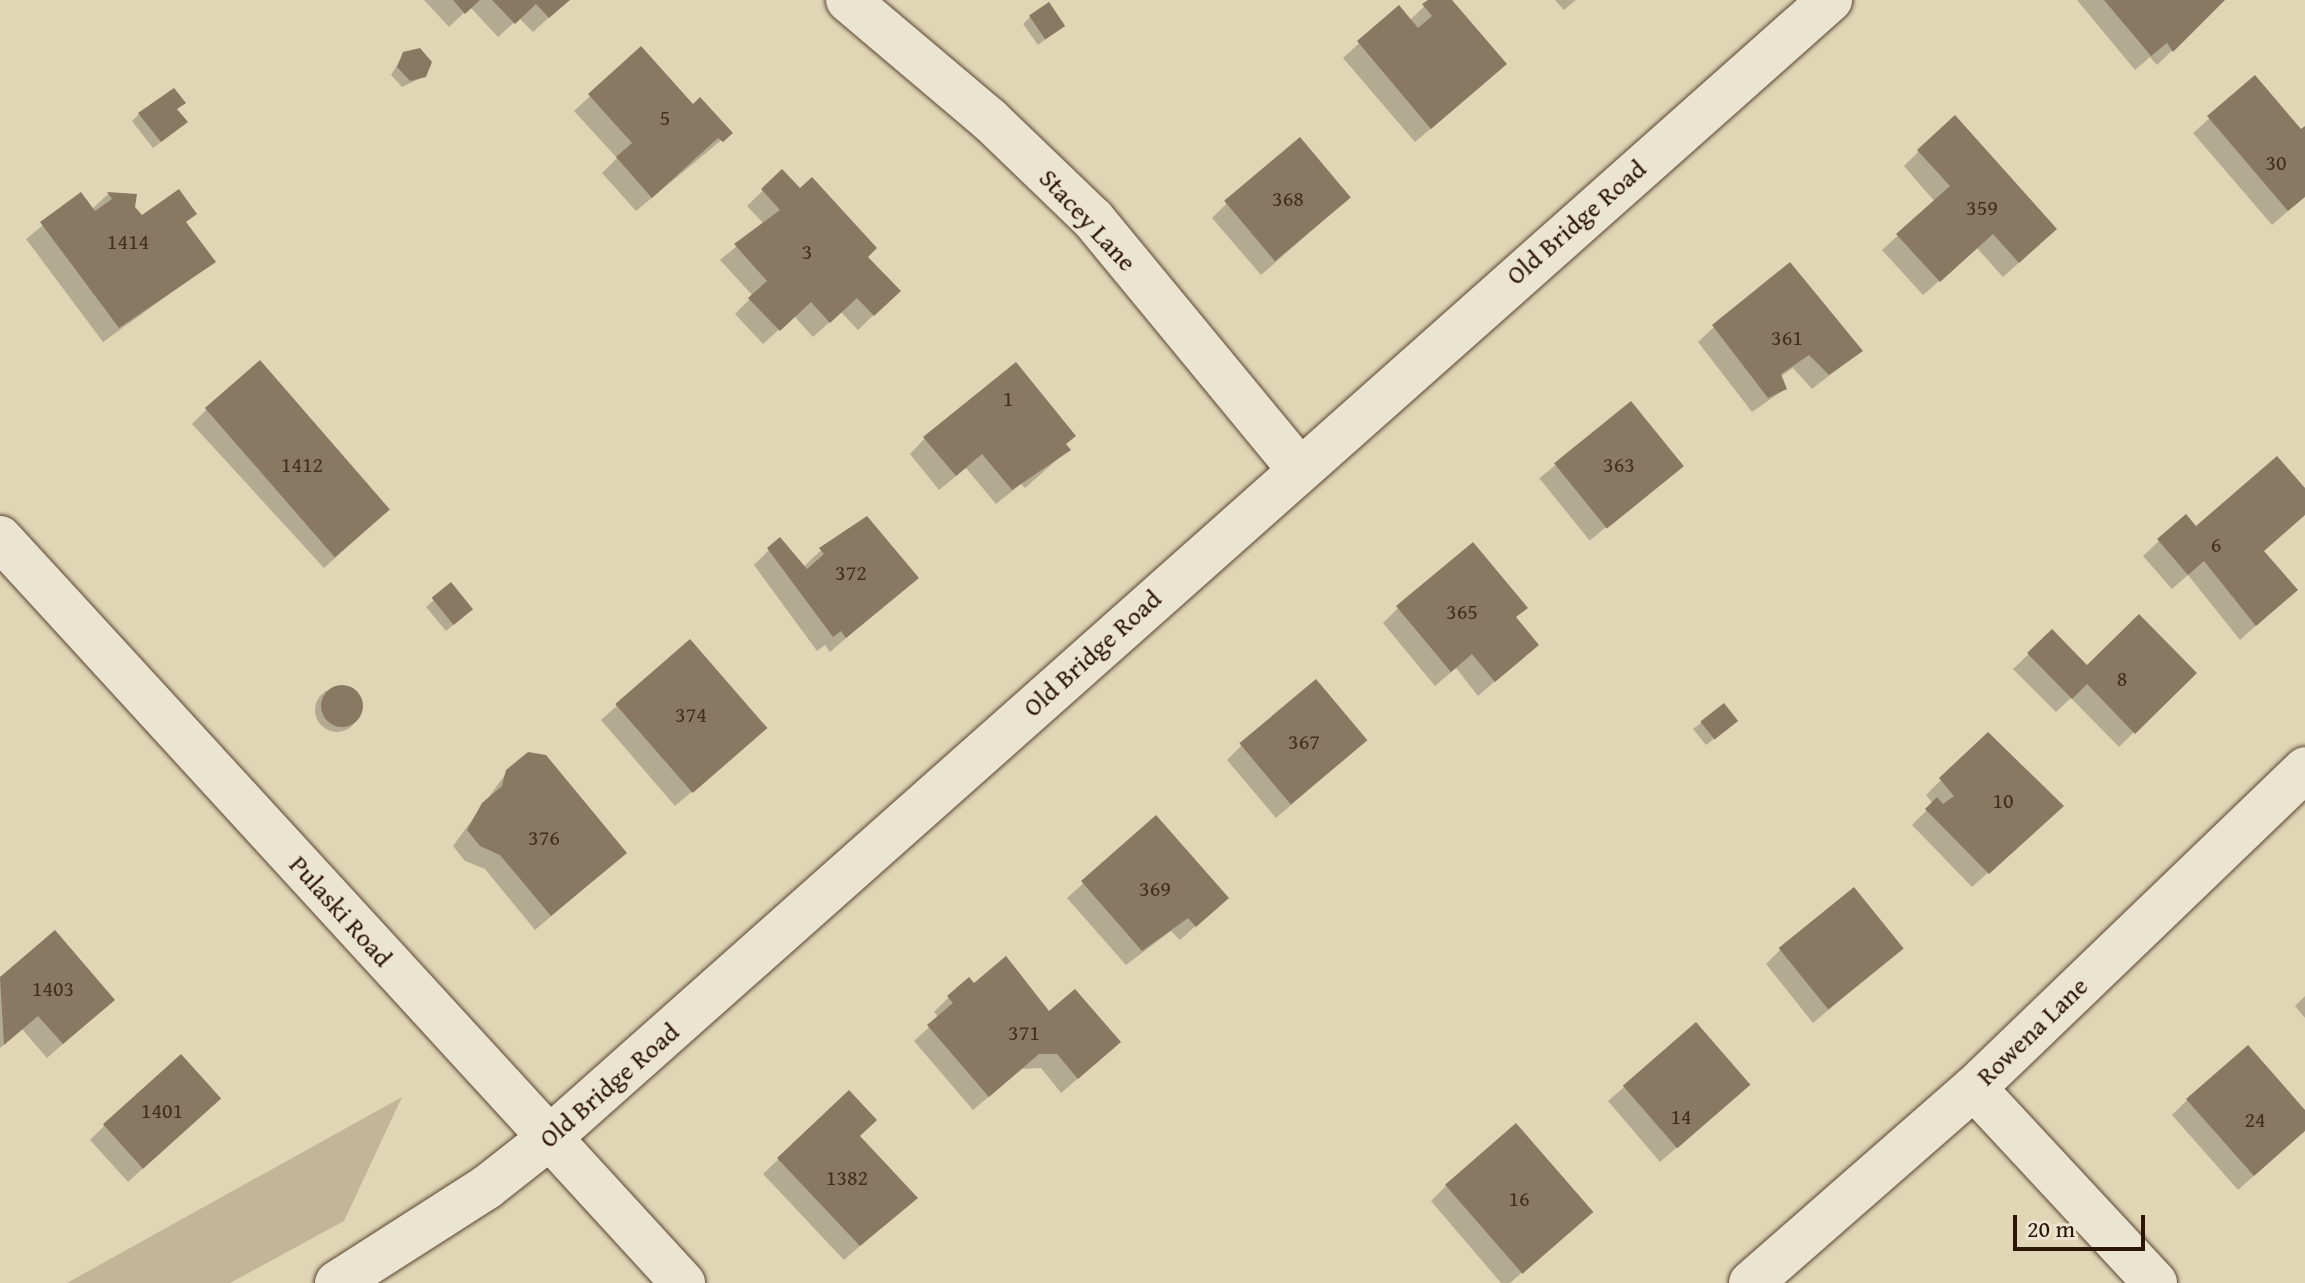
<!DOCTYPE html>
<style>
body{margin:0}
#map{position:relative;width:2305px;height:1283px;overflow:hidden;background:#e0d6b6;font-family:"Gentium Book Plus",serif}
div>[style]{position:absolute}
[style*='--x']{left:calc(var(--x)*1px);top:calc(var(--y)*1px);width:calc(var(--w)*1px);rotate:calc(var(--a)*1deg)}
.green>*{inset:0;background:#c2b598}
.shadow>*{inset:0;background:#0003;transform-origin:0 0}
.round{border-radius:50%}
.building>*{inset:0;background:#8a7962;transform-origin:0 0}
.roads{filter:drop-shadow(0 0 2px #5a4532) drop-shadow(0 0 2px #5a4532)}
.minor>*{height:44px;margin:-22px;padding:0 22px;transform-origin:22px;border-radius:22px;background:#ebe4d0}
.tertiary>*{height:44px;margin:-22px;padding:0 22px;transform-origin:22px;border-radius:22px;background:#ebe4d0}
.secondary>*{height:44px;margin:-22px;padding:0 22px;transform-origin:22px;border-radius:22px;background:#ebe4d0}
span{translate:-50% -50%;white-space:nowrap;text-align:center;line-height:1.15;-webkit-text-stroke:6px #ebe4d0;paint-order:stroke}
.number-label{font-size:22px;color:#442e1d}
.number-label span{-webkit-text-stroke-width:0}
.street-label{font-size:26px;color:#2d1506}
.scale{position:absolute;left:2013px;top:1215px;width:132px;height:36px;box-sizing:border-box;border:4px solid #2d1506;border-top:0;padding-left:10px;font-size:24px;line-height:28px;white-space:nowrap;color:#2d1506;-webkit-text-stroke:6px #ebe4d0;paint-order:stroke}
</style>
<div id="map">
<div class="green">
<div style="clip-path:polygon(402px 1097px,344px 1221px,230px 1283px,67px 1283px)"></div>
</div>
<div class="shadow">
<div style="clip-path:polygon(424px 0,568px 0,533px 32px,519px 18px,498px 37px,470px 7px,449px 27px)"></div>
<div style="clip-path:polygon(1431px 0,1450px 0,1489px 79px,1415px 142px,1343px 58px,1398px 8px,1409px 21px)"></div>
<div style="clip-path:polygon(1555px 0,1576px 0,1564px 10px)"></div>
<div style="clip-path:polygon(2077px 0,2224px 0,2157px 65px,2150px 57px,2135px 70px)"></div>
<div style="clip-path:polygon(1030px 17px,1063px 26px,1038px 45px,1023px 24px)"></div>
<div style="clip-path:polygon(641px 49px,693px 107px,730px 133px,636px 211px,602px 173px,617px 158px,574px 111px)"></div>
<div style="clip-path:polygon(404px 54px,425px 76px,402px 87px,391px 75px)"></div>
<div style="clip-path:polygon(2255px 78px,2301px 132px,2305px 128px,2305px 196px,2272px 225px,2193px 133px)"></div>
<div style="clip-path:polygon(183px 103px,176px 110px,178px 129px,153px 148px,132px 121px,139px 114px)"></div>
<div style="clip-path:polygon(1919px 151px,2040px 244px,2003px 277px,1977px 248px,1923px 295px,1882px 250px,1935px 202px,1904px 166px)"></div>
<div style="clip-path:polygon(782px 172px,866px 257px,883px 306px,858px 330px,841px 312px,813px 337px,794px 316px,763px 344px,735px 314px,753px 296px,720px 260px,764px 224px,747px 206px)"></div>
<div style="clip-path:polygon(108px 194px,134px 196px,133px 207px,142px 218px,184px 223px,214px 262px,103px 342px,26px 239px,80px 195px,91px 210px)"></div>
<div style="clip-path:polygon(1227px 203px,1333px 212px,1261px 275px,1212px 218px)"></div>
<div style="clip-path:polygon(1714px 327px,1861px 351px,1812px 389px,1793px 368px,1780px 377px,1785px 389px,1752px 412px,1698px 342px)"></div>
<div style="left:1631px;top:404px;width:80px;height:118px;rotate:51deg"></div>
<div style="clip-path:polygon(207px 409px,372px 525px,324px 568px,192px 424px)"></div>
<div style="clip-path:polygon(925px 438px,1064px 445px,1068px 450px,1025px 488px,1021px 484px,996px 504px,966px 468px,939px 490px,910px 454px)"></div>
<div style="clip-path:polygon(2305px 491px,2305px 514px,2262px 552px,2280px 604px,2240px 640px,2188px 575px,2172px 589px,2143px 556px,2159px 541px)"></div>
<div style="clip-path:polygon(829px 543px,916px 578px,830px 652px,825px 645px,817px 651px,754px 565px,769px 550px,803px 567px)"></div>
<div style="clip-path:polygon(434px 600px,464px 616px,446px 631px,426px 607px)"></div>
<div style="clip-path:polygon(1398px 608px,1514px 618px,1537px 645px,1478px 696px,1456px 668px,1435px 686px,1383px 623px)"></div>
<div style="clip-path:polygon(2052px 632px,2087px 668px,2194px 673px,2119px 747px,2071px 698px,2056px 712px,2013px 669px)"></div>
<div style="clip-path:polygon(689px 641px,749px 743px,675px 806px,601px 720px)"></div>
<div class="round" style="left:315px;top:688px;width:44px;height:44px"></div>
<div style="clip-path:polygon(1724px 705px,1728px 728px,1706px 745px,1693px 729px)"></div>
<div style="clip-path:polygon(1366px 740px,1276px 818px,1227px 760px,1242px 745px)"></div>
<div style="clip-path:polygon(507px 772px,609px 867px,535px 930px,485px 869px,465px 861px,453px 846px)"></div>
<div style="clip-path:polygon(1941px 780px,2046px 821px,1972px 887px,1912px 825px,1933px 804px,1926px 795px)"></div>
<div style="clip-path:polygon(1156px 818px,1211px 912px,1180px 940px,1171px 931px,1126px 965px,1067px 898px)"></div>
<div style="clip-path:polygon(55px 933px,113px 1000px,47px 1058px,22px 1029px,0 1048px,0 980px)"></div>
<div style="clip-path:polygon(1901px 948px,1813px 1023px,1766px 964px,1781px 949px)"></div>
<div style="clip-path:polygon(973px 986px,1048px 1014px,1103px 1057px,1061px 1093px,1041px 1068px,1022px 1069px,973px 1110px,914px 1041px,939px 1018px,934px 1012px,949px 997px)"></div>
<div style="clip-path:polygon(2305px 996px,2305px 1018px,2295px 1006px)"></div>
<div style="clip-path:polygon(1696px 1025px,1732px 1100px,1660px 1162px,1608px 1101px)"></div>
<div style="clip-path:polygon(848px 1093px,858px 1136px,916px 1197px,844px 1260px,763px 1174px)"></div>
<div style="clip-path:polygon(2187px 1100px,2305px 1113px,2305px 1130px,2238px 1190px,2172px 1115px)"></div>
<div style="clip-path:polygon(203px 1114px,128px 1182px,90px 1140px,105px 1125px)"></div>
<div style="clip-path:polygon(1446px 1186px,1575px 1227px,1510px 1283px,1501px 1283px,1431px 1201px)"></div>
</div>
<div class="building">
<div style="clip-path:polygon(453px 0,480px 0,465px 14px)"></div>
<div style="clip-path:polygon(492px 0,570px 0,549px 18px,536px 4px,515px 24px)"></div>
<div style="clip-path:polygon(1428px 0,1452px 0,1507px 64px,1431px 129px,1357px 41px,1399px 5px,1418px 28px,1432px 16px,1422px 4px)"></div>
<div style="clip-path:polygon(2104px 0,2225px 0,2173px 52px,2167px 43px,2151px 56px)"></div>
<div style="left:1049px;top:2px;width:29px;height:24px;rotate:56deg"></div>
<div style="clip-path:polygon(641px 46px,693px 104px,700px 97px,733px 133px,723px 142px,718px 138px,652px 198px,616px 157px,632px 143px,588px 94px)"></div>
<div style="clip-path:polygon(420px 48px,432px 62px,426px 77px,410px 81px,397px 67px,403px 52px)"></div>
<div style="clip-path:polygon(2255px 75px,2301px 129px,2305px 126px,2305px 197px,2288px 211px,2207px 116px)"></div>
<div style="clip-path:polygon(174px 88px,186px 103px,177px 109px,188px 122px,161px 142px,138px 113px)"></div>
<div style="clip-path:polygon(1955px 115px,2057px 229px,2019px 263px,1993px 234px,1940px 282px,1896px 234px,1950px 186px,1917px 150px)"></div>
<div style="left:1300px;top:137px;width:79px;height:99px;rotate:50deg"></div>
<div style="clip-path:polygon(782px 169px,800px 188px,812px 177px,877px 248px,868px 257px,901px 291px,874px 316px,857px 298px,830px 323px,811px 302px,780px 331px,748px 298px,767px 281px,734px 244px,780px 210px,761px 189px)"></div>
<div style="clip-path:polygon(179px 189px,197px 214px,186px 222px,216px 262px,119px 328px,40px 222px,81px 192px,95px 211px,112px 199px,107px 192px,137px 194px,135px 207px,142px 215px)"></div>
<div style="clip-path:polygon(1790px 262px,1863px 351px,1829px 375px,1809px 355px,1781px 374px,1787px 389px,1768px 398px,1712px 325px)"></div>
<div style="left:260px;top:360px;width:198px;height:73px;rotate:49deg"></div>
<div style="clip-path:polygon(1016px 362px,1076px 436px,1066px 444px,1071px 450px,1012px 490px,982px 454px,956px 476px,923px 437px)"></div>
<div style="left:1631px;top:401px;width:84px;height:99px;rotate:51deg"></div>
<div style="clip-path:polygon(2277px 456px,2305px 488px,2305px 515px,2264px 551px,2298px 590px,2256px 626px,2204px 561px,2188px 575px,2157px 539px,2186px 514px,2196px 526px)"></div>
<div style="clip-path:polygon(867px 516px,919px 578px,846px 638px,841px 631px,833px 637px,767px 548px,780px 537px,807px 569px,824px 554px,819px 548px)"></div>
<div style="clip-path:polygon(1473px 542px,1528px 608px,1516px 617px,1539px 645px,1495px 682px,1472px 654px,1451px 672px,1396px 606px)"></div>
<div style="left:451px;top:582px;width:35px;height:25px;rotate:51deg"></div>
<div style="clip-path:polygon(2139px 614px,2197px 673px,2135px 734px,2087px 684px,2072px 699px,2027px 653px,2052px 629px,2087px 665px)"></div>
<div style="left:690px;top:639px;width:118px;height:99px;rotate:49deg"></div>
<div style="left:1316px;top:679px;width:80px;height:100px;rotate:50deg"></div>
<div class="round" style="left:321px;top:685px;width:42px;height:42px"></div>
<div style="left:1724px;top:703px;width:23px;height:30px;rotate:52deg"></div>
<div style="clip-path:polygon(1988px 732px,2064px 806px,1989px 874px,1925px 809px,1937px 797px,1943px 804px,1954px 796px,1939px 778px)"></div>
<div style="clip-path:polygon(528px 752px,546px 755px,627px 853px,551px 916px,500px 855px,480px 846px,467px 830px,482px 803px,502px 786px,506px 770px)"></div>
<div style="clip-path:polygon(1156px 815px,1229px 898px,1196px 927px,1188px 918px,1142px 951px,1081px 881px)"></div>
<div style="left:1854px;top:887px;width:79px;height:97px;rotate:51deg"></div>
<div style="clip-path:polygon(55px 930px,115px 1000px,63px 1044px,38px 1016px,4px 1045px,0 977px)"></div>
<div style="clip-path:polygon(1006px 956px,1049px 1011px,1075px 989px,1121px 1042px,1078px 1079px,1057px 1054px,1039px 1054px,989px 1097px,927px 1025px,953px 1003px,947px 996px,969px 977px,974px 983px)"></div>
<div style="left:1696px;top:1022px;width:83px;height:97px;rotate:49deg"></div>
<div style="clip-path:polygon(2248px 1045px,2305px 1110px,2305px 1131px,2254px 1176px,2186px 1099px)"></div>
<div style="left:181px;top:1054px;width:60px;height:105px;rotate:48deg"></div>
<div style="clip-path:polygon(849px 1090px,877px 1120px,860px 1136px,918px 1198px,860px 1246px,777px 1158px)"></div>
<div style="left:1516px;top:1123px;width:118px;height:94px;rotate:49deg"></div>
</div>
<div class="roads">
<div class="minor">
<div style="--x:848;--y:0;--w:185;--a:40.2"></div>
<div style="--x:989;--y:119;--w:144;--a:43.9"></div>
<div style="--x:1093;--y:219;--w:323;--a:50.5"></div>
<div style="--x:1974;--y:1088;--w:266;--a:47.1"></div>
<div style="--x:548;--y:1139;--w:1715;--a:-41.62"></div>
<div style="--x:1751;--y:1283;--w:296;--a:-41.2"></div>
<div style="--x:1974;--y:1088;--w:460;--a:-43.9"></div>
</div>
<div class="tertiary">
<div style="--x:337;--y:1283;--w:178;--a:-32.6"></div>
<div style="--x:487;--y:1187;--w:78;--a:-38.2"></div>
</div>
<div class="secondary">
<div style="--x:0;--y:538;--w:1011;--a:47.49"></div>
</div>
</div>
<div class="number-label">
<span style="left:665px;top:118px">5</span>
<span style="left:2276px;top:163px">30</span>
<span style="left:1288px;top:199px">368</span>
<span style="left:1982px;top:208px">359</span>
<span style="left:128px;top:242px">1414</span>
<span style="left:807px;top:252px">3</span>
<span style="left:1787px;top:338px">361</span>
<span style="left:1008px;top:399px">1</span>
<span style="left:302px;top:465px">1412</span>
<span style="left:1619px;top:465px">363</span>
<span style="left:2216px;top:545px">6</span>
<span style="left:851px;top:573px">372</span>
<span style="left:1462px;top:612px">365</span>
<span style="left:2122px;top:679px">8</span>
<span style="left:691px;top:715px">374</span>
<span style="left:1304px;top:742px">367</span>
<span style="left:2003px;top:801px">10</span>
<span style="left:544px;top:838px">376</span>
<span style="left:1155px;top:889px">369</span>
<span style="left:53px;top:989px">1403</span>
<span style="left:1024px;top:1033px">371</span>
<span style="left:162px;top:1111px">1401</span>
<span style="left:1681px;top:1117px">14</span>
<span style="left:2255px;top:1120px">24</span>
<span style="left:847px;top:1178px">1382</span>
<span style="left:1519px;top:1199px">16</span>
</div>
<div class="street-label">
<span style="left:1088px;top:220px;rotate:47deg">Stacey Lane</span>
<span style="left:1576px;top:222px;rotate:-41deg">Old Bridge Road</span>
<span style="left:1092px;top:653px;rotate:-42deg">Old Bridge Road</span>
<span style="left:341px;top:911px;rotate:48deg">Pulaski Road</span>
<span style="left:2032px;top:1031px;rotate:-44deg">Rowena Lane</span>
<span style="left:609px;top:1085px;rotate:-41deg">Old Bridge Road</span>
</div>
<div class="scale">20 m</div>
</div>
